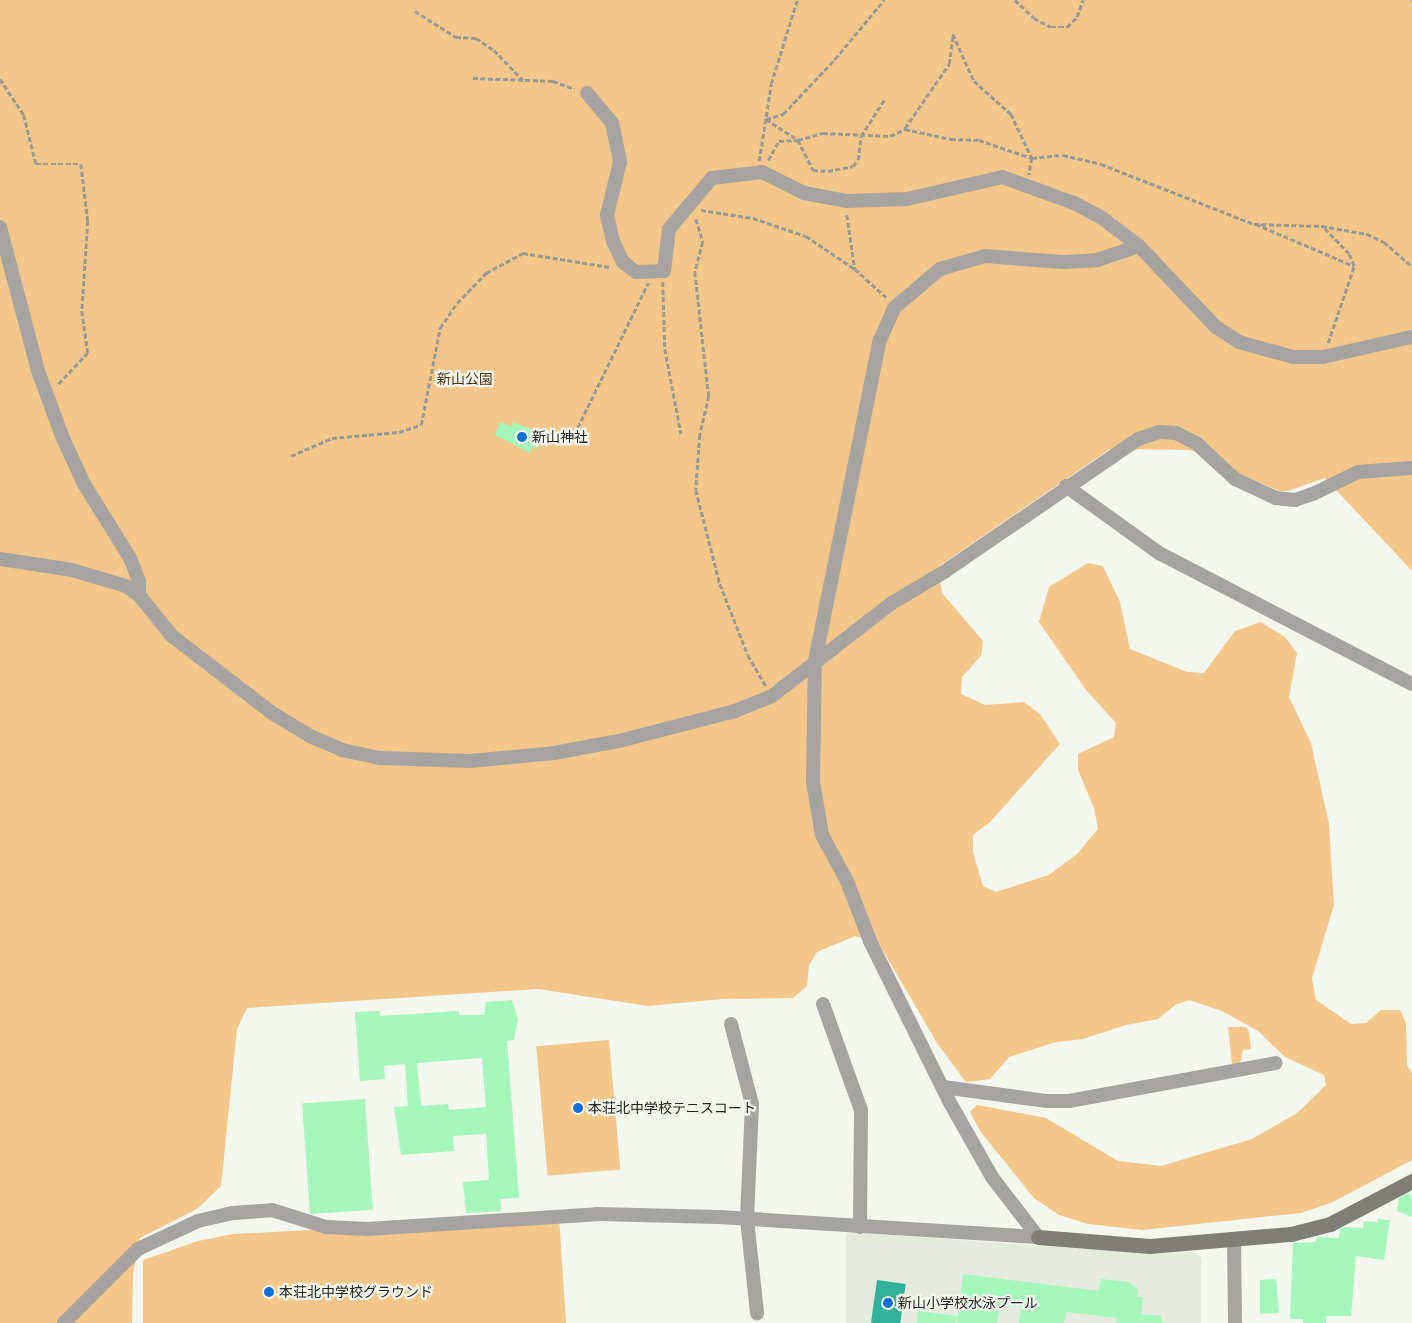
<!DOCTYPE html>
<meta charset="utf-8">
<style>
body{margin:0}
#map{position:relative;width:1412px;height:1323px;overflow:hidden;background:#f3f7ee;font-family:Montserrat,"Noto Sans JP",sans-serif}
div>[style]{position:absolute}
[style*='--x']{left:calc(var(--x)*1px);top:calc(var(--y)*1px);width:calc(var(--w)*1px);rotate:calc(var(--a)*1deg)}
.built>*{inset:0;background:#e5ebdc}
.green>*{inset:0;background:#f4c68a;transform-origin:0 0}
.water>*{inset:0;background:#31b19a;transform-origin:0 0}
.building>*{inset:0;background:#a5f6ba;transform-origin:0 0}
.path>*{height:2.5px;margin-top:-1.25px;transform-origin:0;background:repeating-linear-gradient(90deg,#979993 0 5px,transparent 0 7.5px)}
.street>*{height:14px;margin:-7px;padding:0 7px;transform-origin:7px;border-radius:7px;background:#a5a4a1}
.secondary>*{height:15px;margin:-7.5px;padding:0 7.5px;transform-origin:7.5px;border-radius:7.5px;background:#7f7e79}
.dots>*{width:14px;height:14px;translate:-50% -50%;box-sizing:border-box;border:2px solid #f3f7ee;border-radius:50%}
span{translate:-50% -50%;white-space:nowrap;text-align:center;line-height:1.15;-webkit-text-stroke:4.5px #f3f7ee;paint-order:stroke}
.park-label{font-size:14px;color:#4b3413}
.poi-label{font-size:14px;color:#252623}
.left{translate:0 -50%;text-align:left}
</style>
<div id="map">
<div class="built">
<div style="clip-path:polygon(852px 1232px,1153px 1254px,1194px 1252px,1201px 1258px,1201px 1323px,846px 1323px,846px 1234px)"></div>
</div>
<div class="green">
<div style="clip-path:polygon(0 0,1412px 0,1412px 571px,1325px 478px,1288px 491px,1279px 491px,1238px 473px,1218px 455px,1188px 450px,1110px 449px,938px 567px,942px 593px,983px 641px,981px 656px,962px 677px,961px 694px,985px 705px,1024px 702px,1040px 714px,1060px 744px,990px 822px,973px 835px,973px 852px,983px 886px,996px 892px,1049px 875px,1077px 854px,1098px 829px,1094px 808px,1078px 770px,1078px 754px,1114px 737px,1116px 723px,1086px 690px,1039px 622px,1049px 587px,1088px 563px,1103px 566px,1120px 602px,1130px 649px,1187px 672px,1204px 673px,1235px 631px,1261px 622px,1285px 637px,1297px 653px,1289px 697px,1311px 743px,1329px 824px,1334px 905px,1312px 978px,1316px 1000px,1351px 1024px,1366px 1023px,1381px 1010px,1400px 1010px,1406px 1023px,1407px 1065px,1412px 1073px,1412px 1160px,1333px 1202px,1301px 1213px,1142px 1230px,1088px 1224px,1059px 1215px,1034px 1198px,980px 1131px,970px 1112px,977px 1105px,1046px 1118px,1118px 1161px,1161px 1166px,1252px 1139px,1297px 1113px,1326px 1085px,1324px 1075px,1285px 1057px,1258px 1031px,1222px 1011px,1189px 1000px,1175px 1005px,1158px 1019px,1126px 1025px,1083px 1039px,1056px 1042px,1009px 1057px,990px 1079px,966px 1082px,937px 1043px,878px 942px,855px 936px,817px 952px,809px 965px,807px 986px,793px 998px,722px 999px,648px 1006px,538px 989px,247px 1008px,237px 1029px,221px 1186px,197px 1209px,140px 1238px,133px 1274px,132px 1323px,0 1323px)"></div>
<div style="clip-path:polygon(1228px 1027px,1246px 1027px,1249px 1032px,1251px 1049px,1243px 1050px,1240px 1064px,1232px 1065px)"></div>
<div style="left:609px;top:1040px;width:130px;height:73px;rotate:85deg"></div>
<div style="clip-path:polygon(559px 1217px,566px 1323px,143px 1323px,143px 1260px,198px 1241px,233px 1234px)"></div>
</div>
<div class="water">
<div style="left:877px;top:1280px;width:29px;height:43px;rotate:8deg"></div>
</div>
<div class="building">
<div style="clip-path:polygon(500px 422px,512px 427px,513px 422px,543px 434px,537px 449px,532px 447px,530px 453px,495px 435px)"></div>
<div style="clip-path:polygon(evenodd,512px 1000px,518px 1019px,514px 1040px,507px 1041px,519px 1198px,500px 1199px,501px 1211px,466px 1213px,463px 1182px,489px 1180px,486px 1134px,453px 1136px,454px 1151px,401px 1155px,394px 1107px,408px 1106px,405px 1064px,384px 1066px,385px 1079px,360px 1081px,355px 1012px,380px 1011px,380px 1016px,459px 1011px,459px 1015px,484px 1015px,486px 1002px,512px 1000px,482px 1058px,486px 1107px,449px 1110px,448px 1104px,421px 1106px,417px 1063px,482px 1058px)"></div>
<div style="left:365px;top:1099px;width:111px;height:63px;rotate:86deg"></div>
<div style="clip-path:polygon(1409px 1193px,1412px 1199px,1412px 1217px,1397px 1211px,1399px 1198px)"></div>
<div style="clip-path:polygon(1378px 1219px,1390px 1220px,1384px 1260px,1356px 1256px,1351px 1316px,1326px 1316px,1326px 1323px,1303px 1323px,1303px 1319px,1290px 1319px,1293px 1243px,1315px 1242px,1318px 1237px,1339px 1238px,1340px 1229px,1345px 1227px,1363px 1228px,1364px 1221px,1378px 1222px)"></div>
<div style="clip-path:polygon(963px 1274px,1099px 1291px,1101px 1279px,1129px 1282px,1138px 1290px,1137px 1297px,1143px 1297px,1141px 1314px,1162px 1316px,1162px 1323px,1116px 1323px,1117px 1318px,1066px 1312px,1064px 1323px,1019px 1323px,1021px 1307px,1000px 1304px,997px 1323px,957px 1323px)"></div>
<div style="clip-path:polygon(1276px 1279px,1279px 1313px,1260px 1314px,1260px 1280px)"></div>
<div style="clip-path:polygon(918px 1311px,957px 1316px,956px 1323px,917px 1323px)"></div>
</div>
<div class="path">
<div style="--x:1015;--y:0;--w:26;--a:43"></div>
<div style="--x:1034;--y:18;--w:19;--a:28"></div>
<div style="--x:1051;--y:27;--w:16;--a:0"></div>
<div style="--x:1067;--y:27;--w:14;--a:-45"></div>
<div style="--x:1077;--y:17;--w:18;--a:-71"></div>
<div style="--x:1411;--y:0;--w:1;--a:45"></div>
<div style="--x:415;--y:11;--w:49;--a:32.4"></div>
<div style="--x:456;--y:37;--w:20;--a:3"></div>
<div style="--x:476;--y:38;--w:22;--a:34"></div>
<div style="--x:494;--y:50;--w:42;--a:46"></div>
<div style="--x:953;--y:34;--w:51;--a:65.9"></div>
<div style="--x:974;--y:81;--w:50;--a:41.7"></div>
<div style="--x:1011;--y:114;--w:49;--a:64.5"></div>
<div style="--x:1032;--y:158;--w:17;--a:100"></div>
<div style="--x:473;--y:78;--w:80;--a:2.1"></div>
<div style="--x:553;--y:81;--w:23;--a:20"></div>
<div style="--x:0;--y:79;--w:43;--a:56.3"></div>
<div style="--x:24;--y:115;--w:50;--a:76.2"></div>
<div style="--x:36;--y:164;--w:45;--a:0"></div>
<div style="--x:81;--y:164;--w:57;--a:83"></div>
<div style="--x:88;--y:221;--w:90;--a:93.8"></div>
<div style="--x:82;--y:311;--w:42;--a:81.9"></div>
<div style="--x:88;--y:353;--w:45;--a:133.2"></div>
<div style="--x:766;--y:119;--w:38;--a:33"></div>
<div style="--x:798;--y:140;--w:34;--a:63"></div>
<div style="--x:813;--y:170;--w:15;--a:4"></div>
<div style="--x:828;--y:171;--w:25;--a:-11"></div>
<div style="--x:853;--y:166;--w:8;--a:-50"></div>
<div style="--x:858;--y:160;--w:24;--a:-83"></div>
<div style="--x:861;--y:136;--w:43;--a:-57.4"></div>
<div style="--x:766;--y:119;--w:18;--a:-16"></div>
<div style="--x:783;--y:114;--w:76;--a:-46.6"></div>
<div style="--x:835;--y:59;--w:77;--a:-50.3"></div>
<div style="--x:905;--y:128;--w:78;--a:-55.5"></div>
<div style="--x:949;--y:64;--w:29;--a:-82"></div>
<div style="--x:768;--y:160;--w:22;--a:-60"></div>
<div style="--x:779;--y:141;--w:19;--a:-3"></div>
<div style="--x:798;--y:140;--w:26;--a:-16"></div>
<div style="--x:823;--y:133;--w:67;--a:2.6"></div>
<div style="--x:890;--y:136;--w:17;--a:-25"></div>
<div style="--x:905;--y:129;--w:47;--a:12.3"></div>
<div style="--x:951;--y:139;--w:28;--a:2"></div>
<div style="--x:979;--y:140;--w:56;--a:18.8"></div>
<div style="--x:1032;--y:158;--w:31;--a:-6"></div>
<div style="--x:1063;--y:155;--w:39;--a:13"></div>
<div style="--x:1101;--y:164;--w:164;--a:21.4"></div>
<div style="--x:1254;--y:224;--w:68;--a:1.7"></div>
<div style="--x:1322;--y:226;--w:46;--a:10.1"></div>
<div style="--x:1367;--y:234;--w:19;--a:25"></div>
<div style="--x:1384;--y:242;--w:37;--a:41"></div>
<div style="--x:759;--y:161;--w:78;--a:-81.1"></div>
<div style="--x:771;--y:84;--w:88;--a:-72.8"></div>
<div style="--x:701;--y:210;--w:53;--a:8.7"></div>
<div style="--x:753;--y:218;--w:56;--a:18.8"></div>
<div style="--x:806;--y:236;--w:59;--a:34"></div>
<div style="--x:847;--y:215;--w:55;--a:81.6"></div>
<div style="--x:855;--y:269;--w:42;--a:42.1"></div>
<div style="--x:696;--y:219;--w:24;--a:73"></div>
<div style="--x:703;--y:242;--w:31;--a:105"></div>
<div style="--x:695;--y:272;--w:125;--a:83.6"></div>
<div style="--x:709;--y:396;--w:40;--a:103"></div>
<div style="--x:700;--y:435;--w:55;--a:94.2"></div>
<div style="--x:696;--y:490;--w:97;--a:75.7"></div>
<div style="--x:720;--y:584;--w:76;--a:68.5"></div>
<div style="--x:748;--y:655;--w:36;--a:60"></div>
<div style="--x:1256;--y:224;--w:107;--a:23.2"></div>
<div style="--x:1354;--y:266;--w:13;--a:-113"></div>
<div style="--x:1349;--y:254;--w:37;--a:-134"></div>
<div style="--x:663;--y:282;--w:67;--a:88.3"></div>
<div style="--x:665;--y:349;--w:86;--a:79.2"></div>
<div style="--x:1328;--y:343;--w:81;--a:-71.3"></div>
<div style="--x:571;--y:441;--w:176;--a:-64"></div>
<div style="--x:291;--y:456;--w:45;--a:-23.7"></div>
<div style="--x:332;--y:438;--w:67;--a:-5.1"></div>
<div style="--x:399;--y:432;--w:23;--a:-18"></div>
<div style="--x:421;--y:425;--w:99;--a:-78.9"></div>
<div style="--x:440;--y:328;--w:30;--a:-56"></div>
<div style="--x:457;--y:303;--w:42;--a:-46"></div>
<div style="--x:486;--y:273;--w:42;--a:-28.4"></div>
<div style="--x:523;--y:253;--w:88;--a:9.1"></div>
</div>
<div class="street">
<div style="--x:587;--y:93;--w:39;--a:50"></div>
<div style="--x:612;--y:123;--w:40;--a:78"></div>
<div style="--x:620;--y:162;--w:55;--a:103.8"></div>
<div style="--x:607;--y:215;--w:27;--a:77"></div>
<div style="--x:613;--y:241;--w:23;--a:65"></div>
<div style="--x:623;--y:262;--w:16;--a:38"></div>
<div style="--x:636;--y:272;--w:28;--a:-2"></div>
<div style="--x:664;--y:271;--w:42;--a:-83.2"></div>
<div style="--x:669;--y:229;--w:67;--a:-49.9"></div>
<div style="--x:712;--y:178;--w:50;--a:-6.8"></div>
<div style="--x:762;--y:172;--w:47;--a:26.6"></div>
<div style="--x:804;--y:193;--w:44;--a:10.5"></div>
<div style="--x:847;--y:201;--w:60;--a:-1.9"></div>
<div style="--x:907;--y:199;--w:98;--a:-13"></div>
<div style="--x:1002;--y:177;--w:77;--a:19.9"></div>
<div style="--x:1074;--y:203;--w:32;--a:28"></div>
<div style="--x:1102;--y:218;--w:46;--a:37.1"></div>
<div style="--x:1139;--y:246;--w:112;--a:46.5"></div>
<div style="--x:1216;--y:327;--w:27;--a:33"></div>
<div style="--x:1239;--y:342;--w:56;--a:15.5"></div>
<div style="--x:1293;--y:357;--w:30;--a:0"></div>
<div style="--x:1323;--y:357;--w:91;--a:-12.7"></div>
<div style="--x:0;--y:227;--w:149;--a:75.2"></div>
<div style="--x:38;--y:371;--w:69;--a:69.7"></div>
<div style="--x:62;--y:436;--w:53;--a:65.4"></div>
<div style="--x:84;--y:484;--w:87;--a:58.1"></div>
<div style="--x:130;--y:558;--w:26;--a:69"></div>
<div style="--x:139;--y:582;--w:13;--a:90"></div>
<div style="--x:1066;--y:486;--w:115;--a:35.8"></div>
<div style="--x:1159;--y:553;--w:285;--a:27.4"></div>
<div style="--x:0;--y:559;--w:73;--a:8.7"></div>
<div style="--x:72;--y:570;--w:56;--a:16.5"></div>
<div style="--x:126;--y:586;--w:16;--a:35"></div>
<div style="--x:139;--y:595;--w:53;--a:51.2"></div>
<div style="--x:172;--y:636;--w:126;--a:37.6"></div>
<div style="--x:272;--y:713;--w:47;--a:31"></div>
<div style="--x:312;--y:737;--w:33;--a:23"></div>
<div style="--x:342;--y:750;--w:40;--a:12"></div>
<div style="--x:381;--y:758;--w:89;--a:1.9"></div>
<div style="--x:470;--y:761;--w:84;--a:-5.4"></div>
<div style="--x:554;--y:753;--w:66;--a:-10.5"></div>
<div style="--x:619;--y:741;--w:120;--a:-14.5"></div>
<div style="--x:735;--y:711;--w:40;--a:-22"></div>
<div style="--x:772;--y:696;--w:152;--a:-37.8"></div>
<div style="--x:892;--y:603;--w:61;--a:-30.8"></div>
<div style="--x:944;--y:572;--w:235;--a:-34.4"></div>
<div style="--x:1138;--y:439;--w:22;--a:-18"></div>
<div style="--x:1159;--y:432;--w:17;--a:3"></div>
<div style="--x:1176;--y:433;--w:22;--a:27"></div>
<div style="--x:1196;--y:443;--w:53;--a:42.7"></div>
<div style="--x:1235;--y:479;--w:45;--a:24.9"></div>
<div style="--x:1276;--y:498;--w:19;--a:6"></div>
<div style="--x:1295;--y:500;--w:21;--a:-19"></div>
<div style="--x:1315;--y:493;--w:48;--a:-26"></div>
<div style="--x:1358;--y:472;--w:54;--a:-4.2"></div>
<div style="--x:823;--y:1004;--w:113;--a:70.3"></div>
<div style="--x:861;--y:1110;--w:117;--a:90.5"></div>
<div style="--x:731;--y:1024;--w:83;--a:75.3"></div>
<div style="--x:752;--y:1104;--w:115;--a:92.5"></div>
<div style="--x:747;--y:1219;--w:95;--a:83.9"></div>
<div style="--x:943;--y:1087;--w:105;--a:7.7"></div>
<div style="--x:1047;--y:1101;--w:22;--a:0"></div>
<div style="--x:1069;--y:1101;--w:210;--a:-10.4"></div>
<div style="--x:1038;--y:1237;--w:76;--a:-127.5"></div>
<div style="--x:992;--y:1177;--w:87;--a:-119.5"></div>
<div style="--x:949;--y:1101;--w:178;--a:-116.3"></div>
<div style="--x:870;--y:941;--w:64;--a:-111"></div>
<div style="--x:847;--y:881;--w:52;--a:-118.5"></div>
<div style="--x:822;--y:835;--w:54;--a:-99.6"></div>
<div style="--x:813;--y:782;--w:121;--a:-89.1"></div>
<div style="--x:815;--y:661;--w:328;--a:-78.6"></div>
<div style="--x:880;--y:340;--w:35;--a:-66"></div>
<div style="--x:894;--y:308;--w:60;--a:-40.3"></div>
<div style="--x:940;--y:269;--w:47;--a:-16.1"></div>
<div style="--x:985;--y:256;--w:77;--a:4.5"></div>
<div style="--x:1062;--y:262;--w:35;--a:-3"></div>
<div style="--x:1097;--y:260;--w:44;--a:-18.4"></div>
<div style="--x:1234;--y:1239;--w:84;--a:89.3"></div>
<div style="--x:64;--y:1323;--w:105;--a:-45"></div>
<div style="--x:138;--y:1249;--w:66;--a:-25"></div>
<div style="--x:198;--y:1221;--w:36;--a:-13"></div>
<div style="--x:233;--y:1213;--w:39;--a:-4"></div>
<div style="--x:272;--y:1210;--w:57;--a:17.5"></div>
<div style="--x:326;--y:1227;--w:42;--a:2.7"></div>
<div style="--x:368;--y:1229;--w:229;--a:-3.7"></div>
<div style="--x:597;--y:1214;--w:122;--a:1.4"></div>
<div style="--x:719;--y:1217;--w:320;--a:3.6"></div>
</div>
<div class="secondary">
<div style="--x:1038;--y:1237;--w:112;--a:4.6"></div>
<div style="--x:1150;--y:1246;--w:142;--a:-4.9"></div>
<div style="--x:1291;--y:1234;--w:40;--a:-14.4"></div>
<div style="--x:1330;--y:1224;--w:93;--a:-27.7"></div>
</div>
<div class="dots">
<div style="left:522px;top:437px;background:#126ed7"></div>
<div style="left:578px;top:1108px;background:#126ed7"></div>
<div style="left:269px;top:1292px;background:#126ed7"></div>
<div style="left:888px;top:1303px;background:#126ed7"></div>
</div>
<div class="park-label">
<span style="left:465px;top:379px">新山公園</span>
</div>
<div class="poi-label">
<span class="left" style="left:532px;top:437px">新山神社</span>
<span class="left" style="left:588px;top:1108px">本荘北中学校テニスコート</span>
<span class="left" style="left:279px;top:1292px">本荘北中学校グラウンド</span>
<span class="left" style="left:898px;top:1303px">新山小学校水泳プール</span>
</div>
</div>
